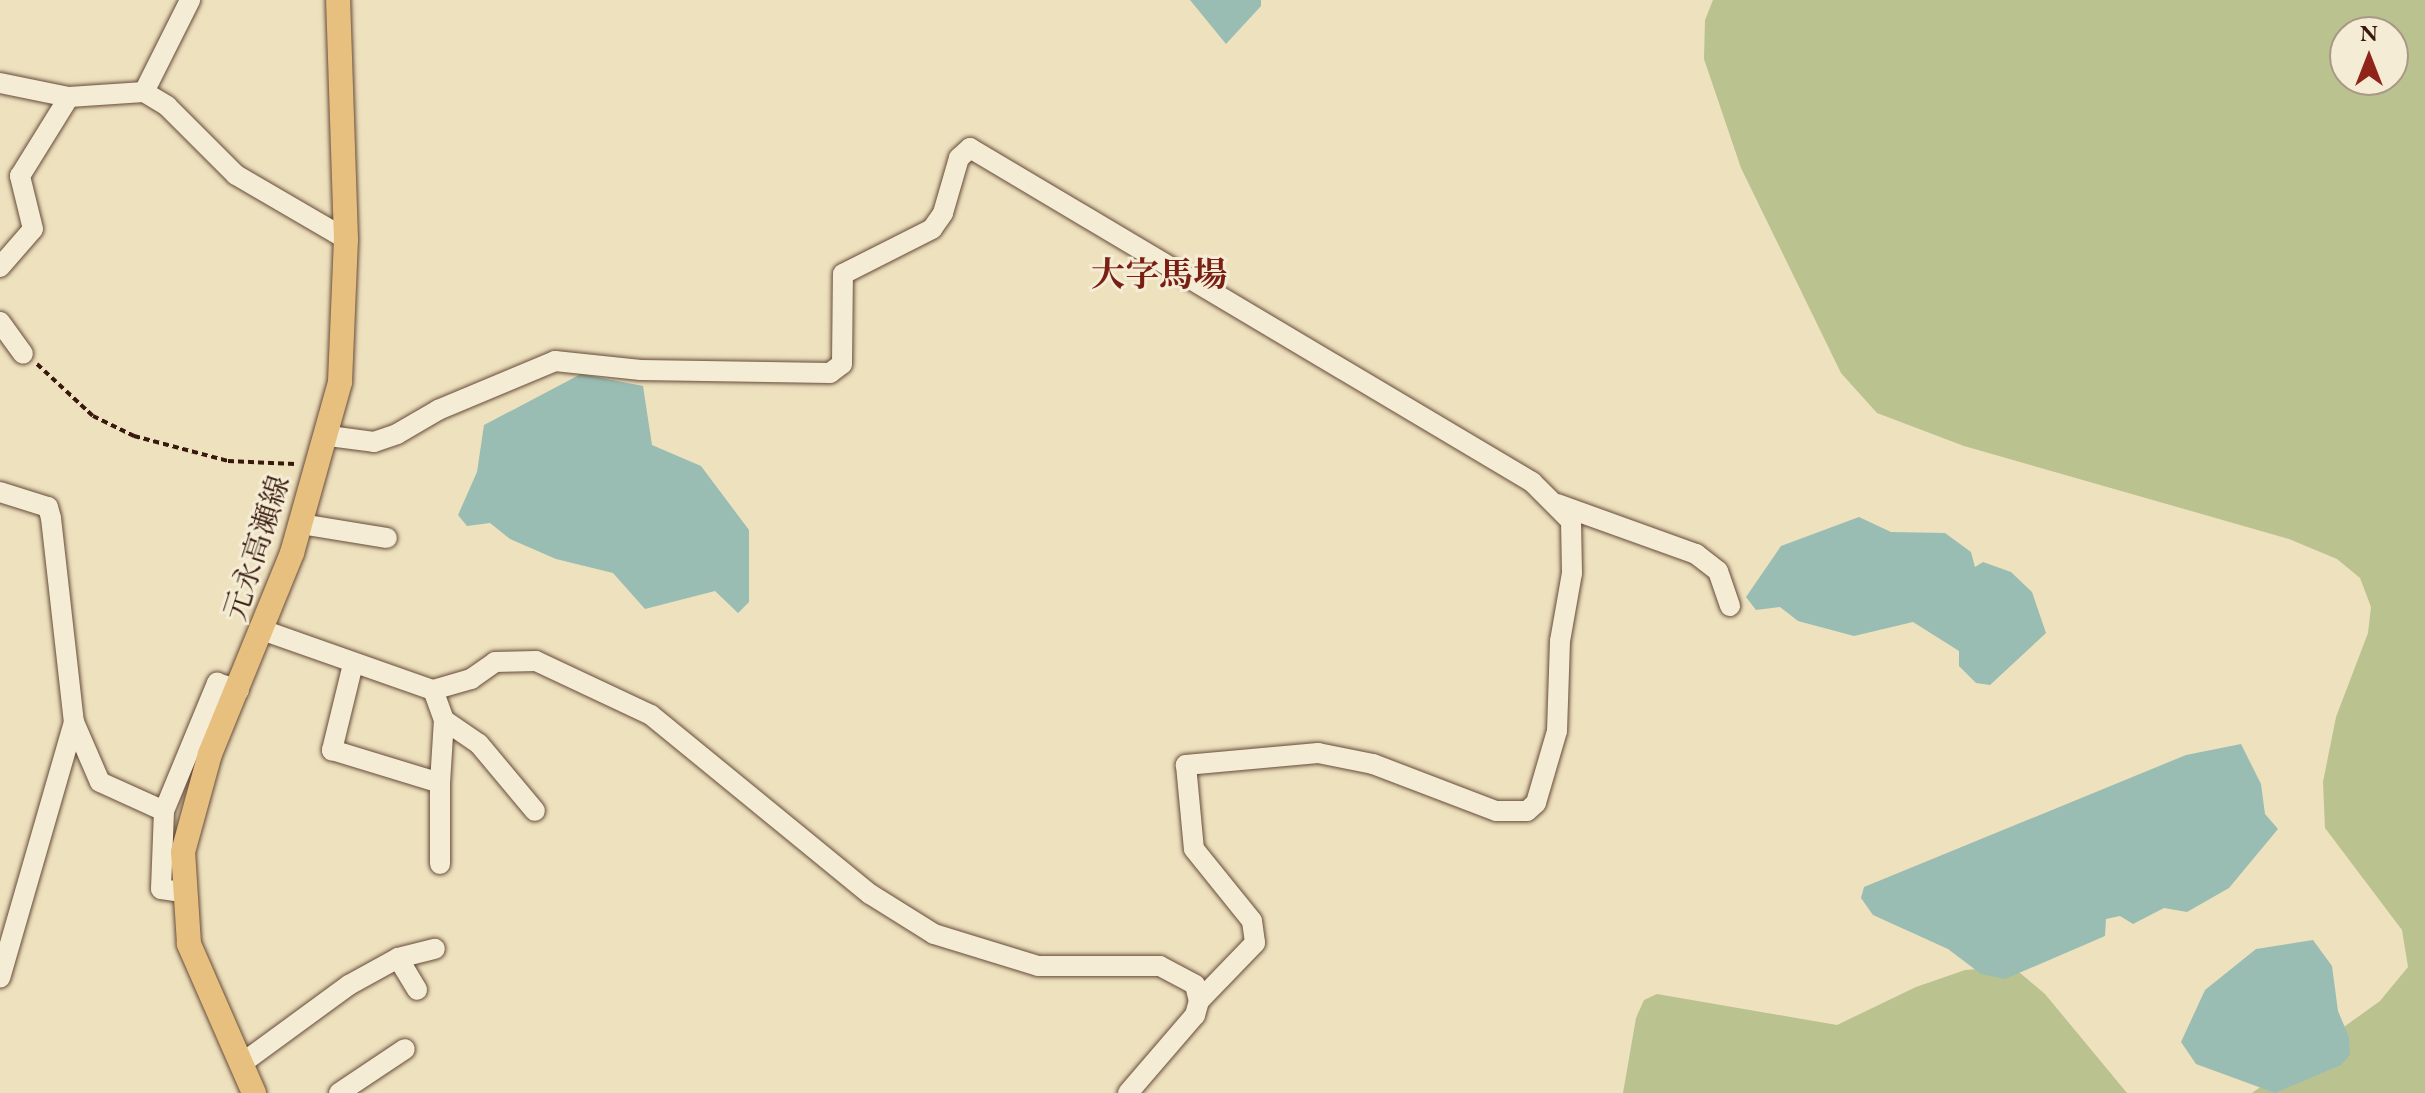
<!DOCTYPE html>
<meta charset="utf-8">
<style>
body{margin:0}
#map{position:relative;width:2425px;height:1093px;overflow:hidden;background:#eee1be;font-family:"EB Garamond","Noto Serif JP",serif}
div>[style]{position:absolute}
[style*='--x']{left:calc(var(--x)*1px);top:calc(var(--y)*1px);width:calc(var(--w)*1px);rotate:calc(var(--a)*1deg)}
.green>*{inset:0;background:#bac290}
.water>*{inset:0;background:#99bdb3}
.path>*{height:4px;margin-top:-2px;transform-origin:0;background:repeating-linear-gradient(90deg,#39190d 0 6px,transparent 0 10px)}
.roads{filter:drop-shadow(0 0 2px #664b39) drop-shadow(0 0 2px #664b39)}
.minor>*{height:20px;margin:-10px;padding:0 10px;transform-origin:10px;border-radius:10px;background:#f4ecd5}
.major>*{height:24px;margin:-12px;padding:0 12px;transform-origin:12px;border-radius:12px;background:#e7c07f}
span{translate:-50% -50%;white-space:nowrap;text-align:center;line-height:1.15;-webkit-text-stroke:6px #f4ecd5;paint-order:stroke}
.street-label{font-size:30px;color:#39190d}
.quarter-label{font-size:34px;color:#7a1f14;font-weight:700}
.north{position:absolute;left:2329px;top:16px;width:80px;height:80px;box-sizing:border-box;background:#f4ecd5;border:2px solid #a99885;border-radius:50%;rotate:0deg;font-size:22px;font-weight:700;line-height:32px;text-align:center;color:#39190d}
.north::after{content:'';display:block;margin:auto;width:28px;height:36px;background:#8f2418;clip-path:polygon(50% 0,100% 100%,50% 72%,0 100%)}
</style>
<div id="map">
<div class="green">
<div style="clip-path:polygon(evenodd,1713px 0,2425px 0,2425px 1093px,2252px 1093px,2380px 1001px,2408px 967px,2402px 930px,2325px 828px,2323px 782px,2336px 717px,2368px 633px,2371px 607px,2360px 578px,2337px 559px,2289px 539px,1964px 446px,1877px 413px,1841px 373px,1741px 168px,1704px 59px,1705px 20px,1713px 0,2345px 32px,2393px 32px,2393px 80px,2345px 80px,2345px 32px)"></div>
<div style="clip-path:polygon(1991px 968px,2020px 973px,2045px 994px,2127px 1093px,1623px 1093px,1636px 1018px,1644px 1000px,1657px 994px,1837px 1025px,1916px 987px,1965px 970px)"></div>
</div>
<div class="water">
<div style="clip-path:polygon(1190px 0,1261px 0,1261px 6px,1226px 44px)"></div>
<div style="clip-path:polygon(581px 374px,643px 386px,652px 445px,701px 466px,749px 530px,749px 602px,738px 613px,715px 591px,645px 609px,613px 573px,556px 559px,510px 539px,490px 523px,467px 526px,458px 515px,477px 472px,484px 425px)"></div>
<div style="clip-path:polygon(1859px 517px,1891px 532px,1945px 533px,1971px 552px,1975px 567px,1983px 562px,2011px 572px,2032px 592px,2046px 633px,1990px 685px,1976px 683px,1959px 666px,1959px 651px,1913px 622px,1854px 636px,1798px 621px,1780px 607px,1756px 610px,1746px 597px,1781px 546px)"></div>
<div style="clip-path:polygon(2241px 744px,2261px 784px,2265px 814px,2278px 829px,2229px 888px,2187px 912px,2164px 908px,2133px 924px,2120px 916px,2106px 919px,2105px 936px,2005px 979px,1981px 974px,1948px 949px,1873px 915px,1861px 898px,1864px 887px,2186px 755px)"></div>
<div style="clip-path:polygon(2313px 940px,2332px 966px,2338px 1011px,2349px 1037px,2350px 1055px,2341px 1065px,2275px 1093px,2196px 1064px,2181px 1042px,2205px 990px,2256px 949px)"></div>
</div>
<div class="path">
<div style="--x:37;--y:364;--w:76;--a:42.9"></div>
<div style="--x:93;--y:416;--w:46;--a:26"></div>
<div style="--x:134;--y:436;--w:97;--a:14.9"></div>
<div style="--x:228;--y:461;--w:67;--a:2.6"></div>
</div>
<div class="roads">
<div class="minor">
<div style="--x:0;--y:83;--w:70;--a:11.5"></div>
<div style="--x:69;--y:97;--w:75;--a:-3.8"></div>
<div style="--x:144;--y:92;--w:27;--a:31"></div>
<div style="--x:167;--y:106;--w:98;--a:45"></div>
<div style="--x:236;--y:175;--w:127;--a:30.2"></div>
<div style="--x:144;--y:92;--w:103;--a:-63.4"></div>
<div style="--x:0;--y:267;--w:50;--a:-49"></div>
<div style="--x:33;--y:229;--w:55;--a:-103.8"></div>
<div style="--x:20;--y:176;--w:93;--a:-58.2"></div>
<div style="--x:0;--y:322;--w:39;--a:54"></div>
<div style="--x:329;--y:436;--w:45;--a:7.6"></div>
<div style="--x:374;--y:442;--w:24;--a:-19"></div>
<div style="--x:397;--y:434;--w:48;--a:-30.3"></div>
<div style="--x:438;--y:410;--w:127;--a:-22.7"></div>
<div style="--x:555;--y:361;--w:86;--a:6"></div>
<div style="--x:641;--y:370;--w:189;--a:0.9"></div>
<div style="--x:830;--y:373;--w:15;--a:-37"></div>
<div style="--x:842;--y:364;--w:90;--a:-89.4"></div>
<div style="--x:843;--y:274;--w:100;--a:-26.8"></div>
<div style="--x:932;--y:229;--w:19;--a:-55"></div>
<div style="--x:943;--y:213;--w:57;--a:-73.8"></div>
<div style="--x:959;--y:158;--w:15;--a:-42"></div>
<div style="--x:970;--y:148;--w:654;--a:30.72"></div>
<div style="--x:1532;--y:482;--w:55;--a:45"></div>
<div style="--x:1571;--y:521;--w:52;--a:88.9"></div>
<div style="--x:1572;--y:573;--w:69;--a:100"></div>
<div style="--x:1560;--y:641;--w:90;--a:91.9"></div>
<div style="--x:1557;--y:731;--w:75;--a:106.3"></div>
<div style="--x:1536;--y:803;--w:12;--a:138"></div>
<div style="--x:1527;--y:811;--w:31;--a:180"></div>
<div style="--x:1496;--y:811;--w:132;--a:-159.1"></div>
<div style="--x:1373;--y:764;--w:56;--a:-168.7"></div>
<div style="--x:1318;--y:753;--w:133;--a:174.8"></div>
<div style="--x:1186;--y:765;--w:84;--a:84.6"></div>
<div style="--x:1194;--y:849;--w:92;--a:51.1"></div>
<div style="--x:1252;--y:921;--w:22;--a:82"></div>
<div style="--x:1255;--y:943;--w:81;--a:134"></div>
<div style="--x:1199;--y:1001;--w:15;--a:106"></div>
<div style="--x:1195;--y:1015;--w:103;--a:130.7"></div>
<div style="--x:0;--y:492;--w:50;--a:17.4"></div>
<div style="--x:48;--y:507;--w:11;--a:75"></div>
<div style="--x:51;--y:518;--w:205;--a:83.6"></div>
<div style="--x:74;--y:722;--w:266;--a:106.1"></div>
<div style="--x:1557;--y:504;--w:148;--a:19.8"></div>
<div style="--x:1696;--y:554;--w:28;--a:38"></div>
<div style="--x:1718;--y:571;--w:37;--a:71"></div>
<div style="--x:301;--y:524;--w:87;--a:9.2"></div>
<div style="--x:265;--y:631;--w:178;--a:19.4"></div>
<div style="--x:433;--y:690;--w:40;--a:-16"></div>
<div style="--x:471;--y:679;--w:29;--a:-35"></div>
<div style="--x:495;--y:662;--w:41;--a:-1.4"></div>
<div style="--x:536;--y:661;--w:127;--a:25.2"></div>
<div style="--x:651;--y:715;--w:283;--a:39.3"></div>
<div style="--x:870;--y:894;--w:75;--a:32"></div>
<div style="--x:934;--y:934;--w:109;--a:17.1"></div>
<div style="--x:1038;--y:966;--w:122;--a:0"></div>
<div style="--x:1160;--y:966;--w:40;--a:28"></div>
<div style="--x:1195;--y:985;--w:16;--a:76"></div>
<div style="--x:353;--y:664;--w:89;--a:103.7"></div>
<div style="--x:332;--y:750;--w:113;--a:17"></div>
<div style="--x:440;--y:783;--w:63;--a:-86.4"></div>
<div style="--x:444;--y:720;--w:32;--a:-110"></div>
<div style="--x:444;--y:720;--w:42;--a:34.4"></div>
<div style="--x:479;--y:744;--w:87;--a:50.1"></div>
<div style="--x:74;--y:722;--w:65;--a:66.6"></div>
<div style="--x:100;--y:782;--w:70;--a:24.4"></div>
<div style="--x:440;--y:783;--w:81;--a:90"></div>
<div style="--x:182;--y:892;--w:21;--a:-172"></div>
<div style="--x:161;--y:889;--w:78;--a:-87.8"></div>
<div style="--x:164;--y:811;--w:139;--a:-67.5"></div>
<div style="--x:217;--y:683;--w:23;--a:18"></div>
<div style="--x:398;--y:958;--w:37;--a:59"></div>
<div style="--x:241;--y:1064;--w:134;--a:-36.2"></div>
<div style="--x:349;--y:985;--w:56;--a:-28.9"></div>
<div style="--x:398;--y:958;--w:38;--a:-14"></div>
<div style="--x:339;--y:1093;--w:79;--a:-33.7"></div>
</div>
<div class="major">
<div style="--x:254;--y:1093;--w:163;--a:-113.6"></div>
<div style="--x:189;--y:944;--w:92;--a:-93.7"></div>
<div style="--x:183;--y:852;--w:102;--a:-74.6"></div>
<div style="--x:210;--y:754;--w:217;--a:-67.8"></div>
<div style="--x:292;--y:553;--w:178;--a:-74.3"></div>
<div style="--x:340;--y:382;--w:143;--a:-87.6"></div>
<div style="--x:346;--y:239;--w:239;--a:-91.9"></div>
</div>
</div>
<div class="street-label">
<span style="left:257px;top:548px;rotate:-72deg">元永高瀬線</span>
</div>
<div class="quarter-label">
<span style="left:1159px;top:275px">大字馬場</span>
</div>
<div class="north">N</div>
</div>
